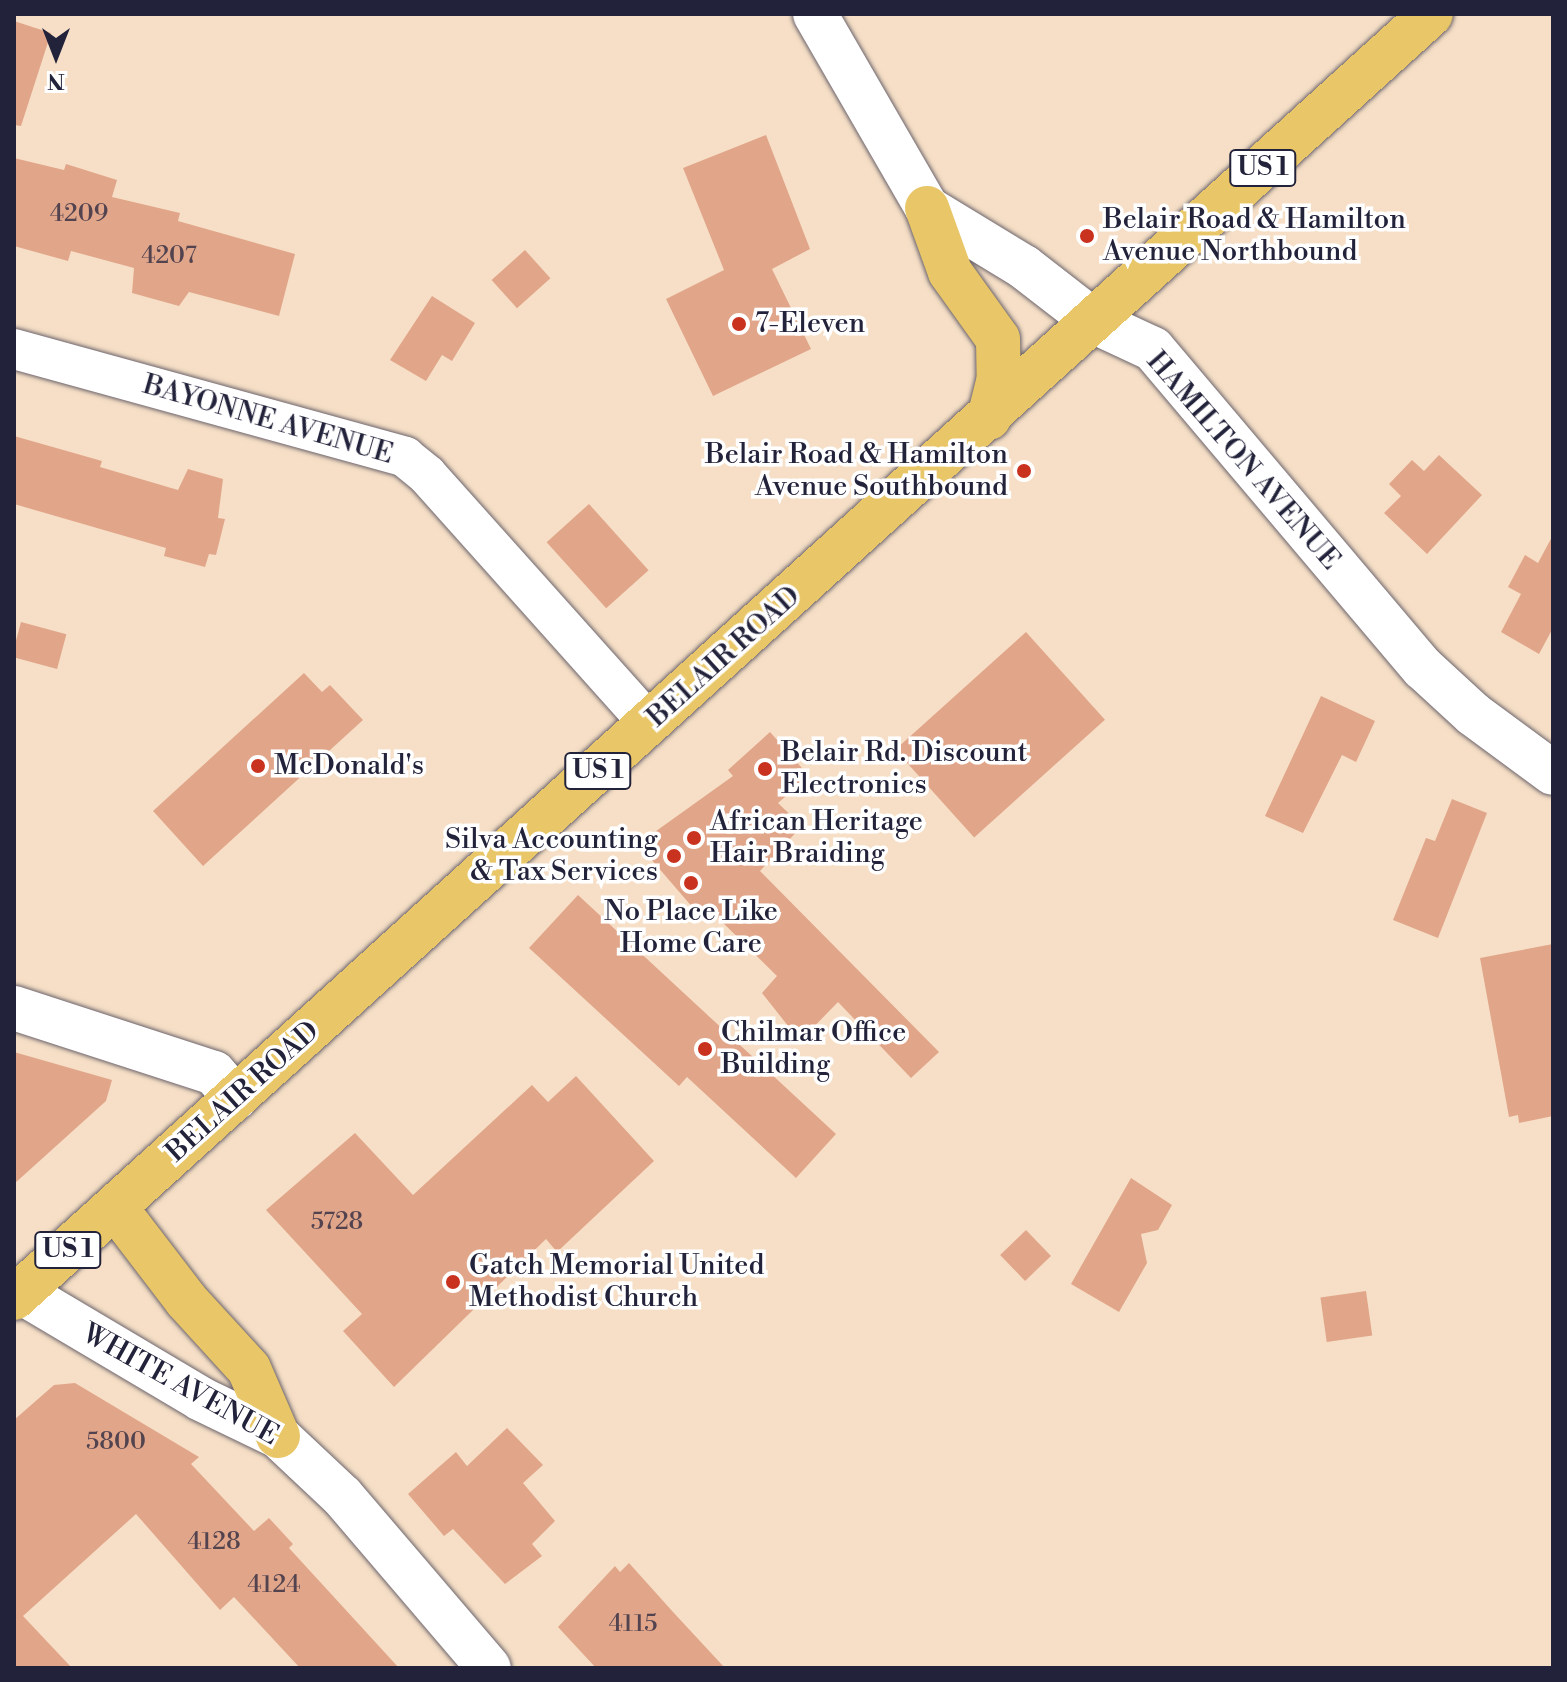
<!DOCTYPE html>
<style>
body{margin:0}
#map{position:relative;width:1567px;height:1682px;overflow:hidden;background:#f6dfc6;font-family:"Libre Bodoni",serif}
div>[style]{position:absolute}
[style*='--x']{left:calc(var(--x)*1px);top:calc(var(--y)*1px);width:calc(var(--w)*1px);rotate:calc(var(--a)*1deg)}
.building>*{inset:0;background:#e1a68a;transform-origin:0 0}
.roads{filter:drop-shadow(0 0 2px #6c646c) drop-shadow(0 0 2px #6c646c)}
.minor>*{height:40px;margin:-20px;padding:0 20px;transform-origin:20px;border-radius:20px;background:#fff}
.tertiary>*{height:44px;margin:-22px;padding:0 22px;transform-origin:22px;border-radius:22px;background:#fff}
.primary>*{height:44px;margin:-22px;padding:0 22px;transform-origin:22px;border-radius:22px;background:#e9c769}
.dots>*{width:22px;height:22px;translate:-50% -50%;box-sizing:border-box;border:4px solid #fff;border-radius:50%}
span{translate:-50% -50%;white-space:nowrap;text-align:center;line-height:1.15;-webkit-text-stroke:7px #fff;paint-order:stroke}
.number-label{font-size:24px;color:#52434f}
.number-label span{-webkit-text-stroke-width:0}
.shield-label span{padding:2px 6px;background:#fff;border:2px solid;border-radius:6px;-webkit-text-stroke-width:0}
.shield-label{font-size:26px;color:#22223b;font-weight:700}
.poi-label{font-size:28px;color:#22223b}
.left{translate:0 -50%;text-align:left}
.right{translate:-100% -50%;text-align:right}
.street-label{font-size:28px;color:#22223b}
.frame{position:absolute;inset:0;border:16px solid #22223b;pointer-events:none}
.north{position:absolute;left:16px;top:16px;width:80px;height:80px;-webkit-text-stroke:6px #fff;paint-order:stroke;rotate:180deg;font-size:22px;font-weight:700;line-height:32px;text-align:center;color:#22223b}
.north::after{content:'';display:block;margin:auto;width:28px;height:36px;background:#22223b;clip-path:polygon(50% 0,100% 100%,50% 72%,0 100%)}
</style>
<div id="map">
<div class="building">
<div style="clip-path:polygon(14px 21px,51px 33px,21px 126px,14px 125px)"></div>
<div style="clip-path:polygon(766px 135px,810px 249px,772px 269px,811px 349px,713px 396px,666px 299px,724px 270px,683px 168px)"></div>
<div style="clip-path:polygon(14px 158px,64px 170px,66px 164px,117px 180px,112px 197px,180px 213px,178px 221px,295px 254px,279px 316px,189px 292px,179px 306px,132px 293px,134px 268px,71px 251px,68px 261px,14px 246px)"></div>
<div style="left:525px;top:250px;width:38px;height:45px;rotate:48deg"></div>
<div style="clip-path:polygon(432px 296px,475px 323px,452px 361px,442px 355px,426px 381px,390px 360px)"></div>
<div style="clip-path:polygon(14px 436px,102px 461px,100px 467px,178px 490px,188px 469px,223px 479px,218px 518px,225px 519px,216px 555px,209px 554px,205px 567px,164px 556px,166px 548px,14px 504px)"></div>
<div style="clip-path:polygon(1439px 455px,1482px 495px,1427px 554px,1384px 513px,1401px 496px,1389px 484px,1412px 460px,1424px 471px)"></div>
<div style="left:589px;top:504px;width:89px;height:57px;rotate:48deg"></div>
<div style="clip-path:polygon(1553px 535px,1553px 628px,1539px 654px,1501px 632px,1521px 594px,1508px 587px,1525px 555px,1538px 563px)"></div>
<div style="left:21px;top:622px;width:47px;height:36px;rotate:15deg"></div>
<div style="left:1026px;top:632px;width:118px;height:176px;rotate:48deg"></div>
<div style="clip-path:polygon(304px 673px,322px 692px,330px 685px,363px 720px,203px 866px,153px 811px)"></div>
<div style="clip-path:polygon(1321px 696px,1375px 721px,1356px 762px,1342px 755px,1303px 833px,1265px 816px)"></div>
<div style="clip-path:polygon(770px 732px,809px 776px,778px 803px,802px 826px,760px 871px,939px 1052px,911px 1078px,838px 1002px,800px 1041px,762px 993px,777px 976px,709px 909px,700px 916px,638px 844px,733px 776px,728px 770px)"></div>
<div style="clip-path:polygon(1452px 799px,1487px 813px,1438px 938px,1393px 920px,1426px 838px,1435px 841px)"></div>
<div style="clip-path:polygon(578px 895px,836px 1134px,796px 1178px,687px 1077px,679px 1086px,529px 948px)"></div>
<div style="clip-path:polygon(1553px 944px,1553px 1116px,1519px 1123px,1518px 1115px,1509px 1117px,1480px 958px)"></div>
<div style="clip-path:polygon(14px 1052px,112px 1080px,106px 1101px,14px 1184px)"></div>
<div style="clip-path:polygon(576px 1076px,654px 1161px,557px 1252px,546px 1239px,394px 1387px,343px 1331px,362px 1314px,266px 1210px,355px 1133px,413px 1195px,532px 1085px,548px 1102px)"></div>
<div style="clip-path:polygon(1131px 1178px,1172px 1205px,1158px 1230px,1141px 1234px,1147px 1263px,1119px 1312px,1071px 1284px)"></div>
<div style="left:1026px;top:1230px;width:36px;height:36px;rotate:46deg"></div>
<div style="left:1366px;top:1291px;width:45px;height:46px;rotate:82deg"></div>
<div style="clip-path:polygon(75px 1383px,199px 1457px,191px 1464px,254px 1531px,269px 1518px,293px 1544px,289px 1548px,399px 1668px,300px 1668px,234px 1597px,220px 1610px,136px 1514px,23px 1616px,72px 1668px,14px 1668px,14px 1420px,54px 1385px)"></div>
<div style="clip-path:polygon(507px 1428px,543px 1465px,523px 1483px,555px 1521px,532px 1544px,542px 1556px,505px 1584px,453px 1529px,444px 1536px,408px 1494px,456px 1452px,467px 1466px)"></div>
<div style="clip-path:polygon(629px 1563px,673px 1612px,725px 1668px,596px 1668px,558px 1627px,615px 1566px,620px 1572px)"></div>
</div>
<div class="roads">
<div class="minor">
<div style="--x:14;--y:349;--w:406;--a:15.4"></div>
<div style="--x:405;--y:457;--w:28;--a:39"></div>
<div style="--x:427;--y:475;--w:334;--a:48.2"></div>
</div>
<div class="tertiary">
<div style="--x:815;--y:14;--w:224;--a:60"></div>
<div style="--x:927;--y:208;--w:114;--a:31.3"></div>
<div style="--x:1024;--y:267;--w:90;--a:37.8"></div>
<div style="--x:1095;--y:322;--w:64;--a:25"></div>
<div style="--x:1153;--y:349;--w:418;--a:49.8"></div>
<div style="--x:1423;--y:668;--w:68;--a:42.6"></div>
<div style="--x:1473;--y:714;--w:99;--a:36.4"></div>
<div style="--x:14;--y:1008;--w:210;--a:18"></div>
<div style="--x:214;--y:1073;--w:33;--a:49"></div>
<div style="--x:21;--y:1292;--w:209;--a:30.7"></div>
<div style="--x:201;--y:1399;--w:85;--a:25.7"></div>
<div style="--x:278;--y:1436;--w:88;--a:43.2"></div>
<div style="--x:342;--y:1496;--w:226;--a:49.5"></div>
</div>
<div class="primary">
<div style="--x:927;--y:208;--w:68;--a:70.2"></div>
<div style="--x:950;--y:272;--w:82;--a:54.4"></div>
<div style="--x:998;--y:339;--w:39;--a:89"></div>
<div style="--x:999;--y:378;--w:41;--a:104"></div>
<div style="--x:115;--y:1207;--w:117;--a:52.6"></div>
<div style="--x:186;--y:1300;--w:93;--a:47.6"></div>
<div style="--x:249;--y:1369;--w:73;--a:66.6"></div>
<div style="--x:14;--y:1298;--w:1912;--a:-42.18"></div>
</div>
</div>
<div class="dots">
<div style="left:1087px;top:236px;background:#c8321e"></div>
<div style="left:739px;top:324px;background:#c8321e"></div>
<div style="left:1024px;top:471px;background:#c8321e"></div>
<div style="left:258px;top:766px;background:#c8321e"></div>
<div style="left:765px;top:769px;background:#c8321e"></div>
<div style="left:694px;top:838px;background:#c8321e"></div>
<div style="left:674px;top:856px;background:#c8321e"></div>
<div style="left:691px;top:883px;background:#c8321e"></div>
<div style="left:705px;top:1049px;background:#c8321e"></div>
<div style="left:453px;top:1282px;background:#c8321e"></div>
</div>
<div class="number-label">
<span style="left:79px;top:215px">4209</span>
<span style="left:169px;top:257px">4207</span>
<span style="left:337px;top:1223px">5728</span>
<span style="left:116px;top:1443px">5800</span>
<span style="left:214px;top:1543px">4128</span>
<span style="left:274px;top:1586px">4124</span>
<span style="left:633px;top:1625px">4115</span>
</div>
<div class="shield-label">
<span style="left:1263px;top:168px">US 1</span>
<span style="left:598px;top:771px">US 1</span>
<span style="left:68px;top:1250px">US 1</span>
</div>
<div class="poi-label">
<span class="left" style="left:1103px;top:236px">Belair Road &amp; Hamilton<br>Avenue Northbound</span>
<span class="left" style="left:755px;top:324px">7-Eleven</span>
<span class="right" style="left:1008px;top:471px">Belair Road &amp; Hamilton<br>Avenue Southbound</span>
<span class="left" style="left:781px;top:769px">Belair Rd. Discount<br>Electronics</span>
<span class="left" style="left:274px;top:766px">McDonald's</span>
<span class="left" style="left:710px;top:838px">African Heritage<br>Hair Braiding</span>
<span class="right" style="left:658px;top:856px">Silva Accounting<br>&amp; Tax Services</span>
<span style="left:691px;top:928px">No Place Like<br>Home Care</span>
<span class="left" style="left:721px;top:1049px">Chilmar Office<br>Building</span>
<span class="left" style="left:469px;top:1282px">Gatch Memorial United<br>Methodist Church</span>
</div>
<div class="street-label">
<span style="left:268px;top:420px;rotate:16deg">BAYONNE AVENUE</span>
<span style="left:1243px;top:461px;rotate:49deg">HAMILTON AVENUE</span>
<span style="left:724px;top:657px;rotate:-42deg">BELAIR ROAD</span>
<span style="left:243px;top:1092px;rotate:-42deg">BELAIR ROAD</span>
<span style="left:180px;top:1385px;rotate:29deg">WHITE AVENUE</span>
</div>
<div class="frame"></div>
<div class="north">N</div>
</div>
